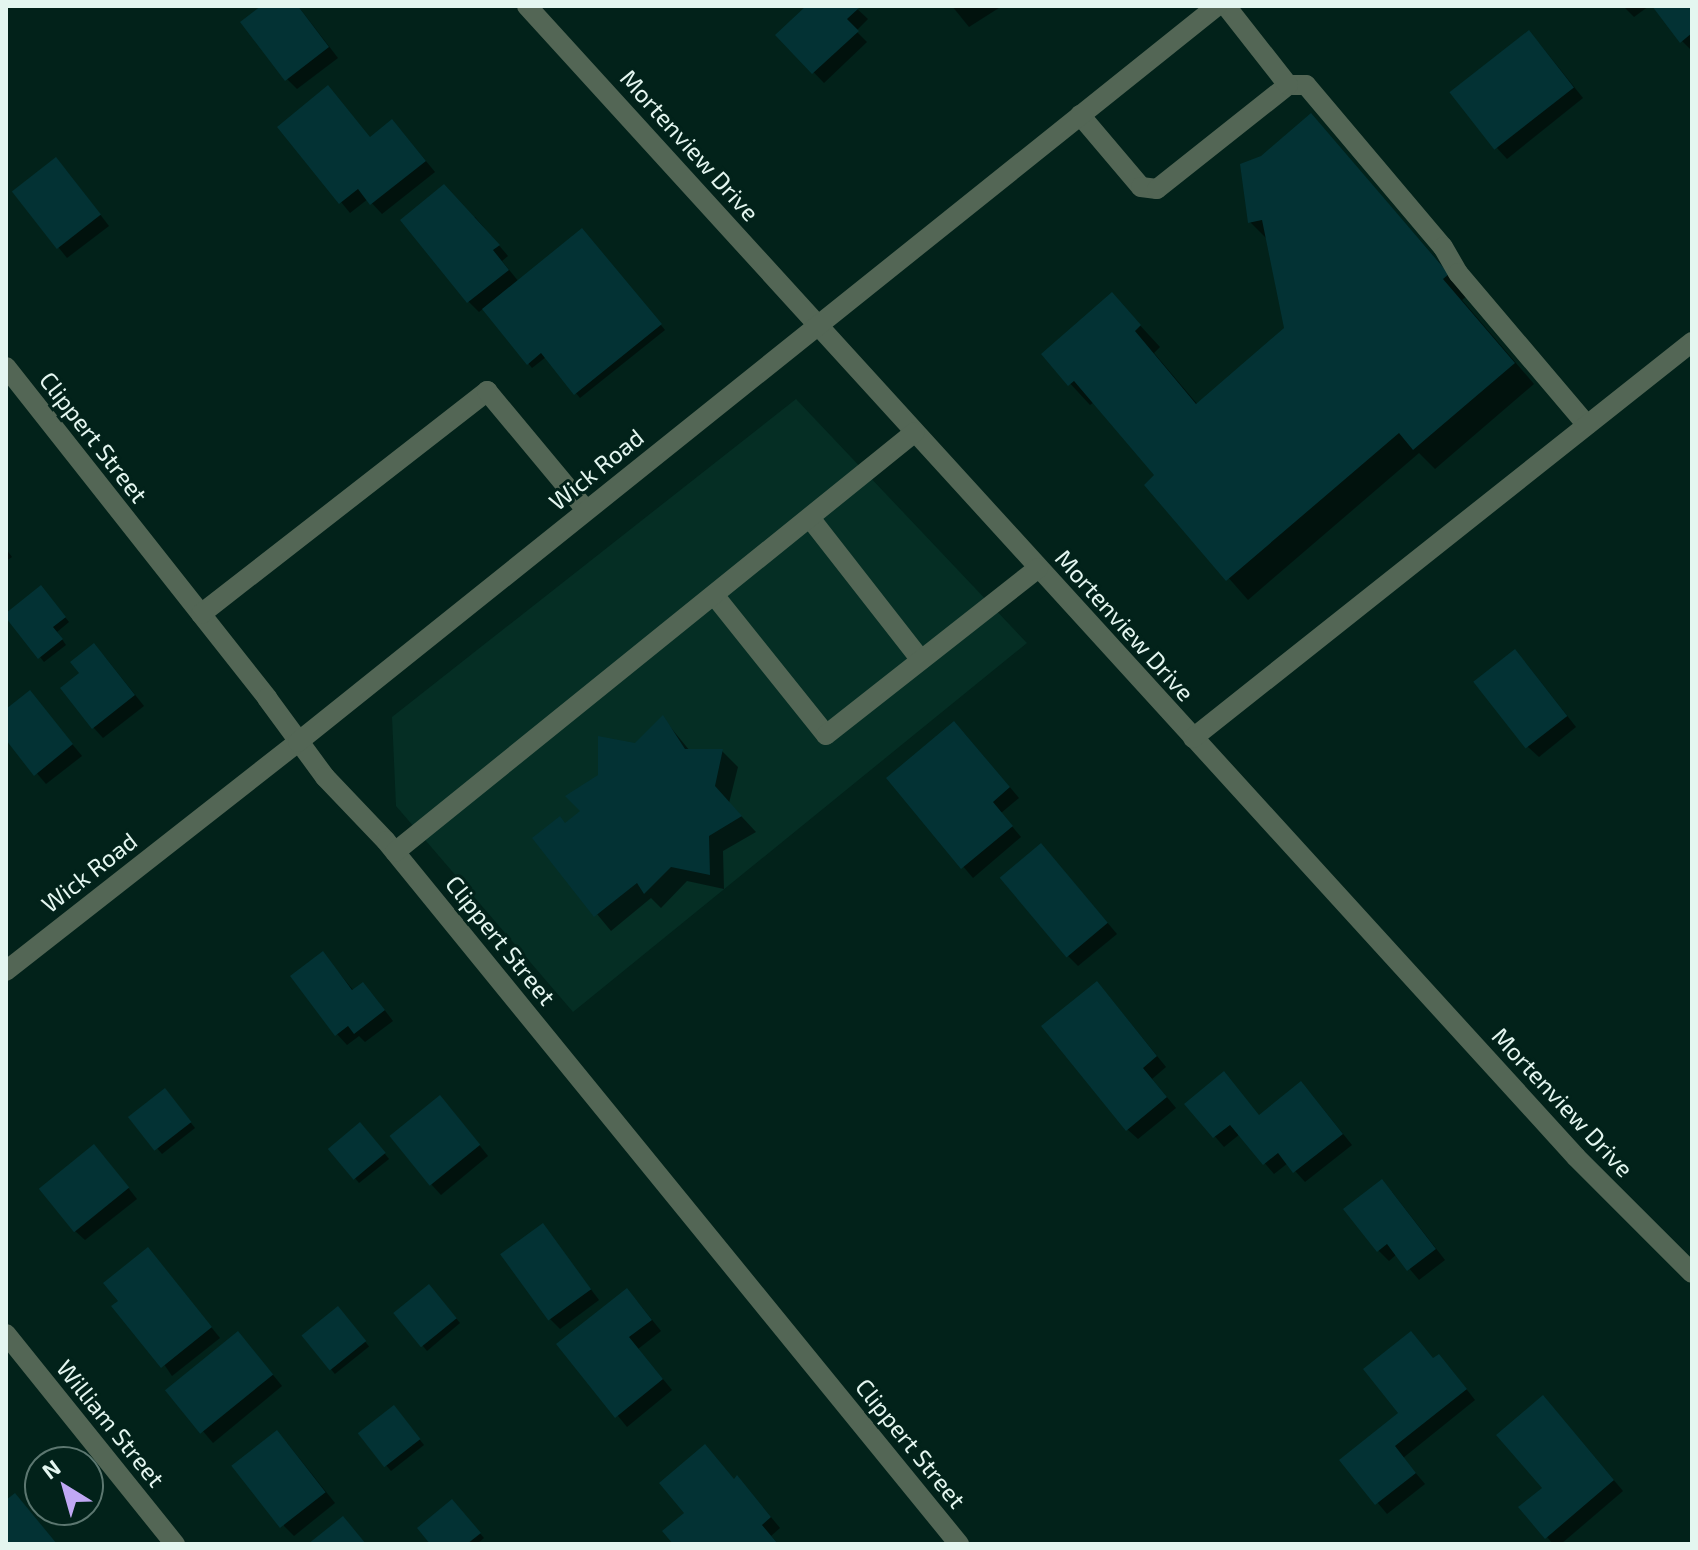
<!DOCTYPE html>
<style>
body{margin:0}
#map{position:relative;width:1698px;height:1550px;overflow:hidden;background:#02221a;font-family:"Exo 2",sans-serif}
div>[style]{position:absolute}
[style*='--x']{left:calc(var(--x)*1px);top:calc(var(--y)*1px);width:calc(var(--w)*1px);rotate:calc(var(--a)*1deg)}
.built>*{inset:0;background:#052e24}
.shadow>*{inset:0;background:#0007;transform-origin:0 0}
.building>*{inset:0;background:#033234;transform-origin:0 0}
.minor>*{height:20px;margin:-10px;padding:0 10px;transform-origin:10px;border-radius:10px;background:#536655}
span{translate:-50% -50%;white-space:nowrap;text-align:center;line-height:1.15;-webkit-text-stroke:6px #02221a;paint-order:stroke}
.street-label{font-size:24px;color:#e4f6f0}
.frame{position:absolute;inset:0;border:8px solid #e4f6f0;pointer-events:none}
.north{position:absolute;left:24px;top:1446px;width:80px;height:80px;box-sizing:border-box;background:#02221a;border:2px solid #5c7770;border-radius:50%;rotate:323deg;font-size:22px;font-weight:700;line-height:32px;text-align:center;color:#e4f6f0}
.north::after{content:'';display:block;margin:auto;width:28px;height:36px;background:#c0a8f4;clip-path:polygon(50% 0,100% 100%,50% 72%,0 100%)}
</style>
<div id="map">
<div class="built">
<div style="clip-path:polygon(796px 399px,1027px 643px,573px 1012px,396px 806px,392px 717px)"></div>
</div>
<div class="shadow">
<div style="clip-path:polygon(264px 6px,298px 6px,338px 58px,297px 89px,287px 79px)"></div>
<div style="clip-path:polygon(809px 6px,854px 6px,868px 19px,856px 31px,867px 42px,824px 83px,778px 35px)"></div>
<div style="clip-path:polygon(952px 6px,1002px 6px,969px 27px)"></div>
<div style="clip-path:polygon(1623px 6px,1649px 6px,1634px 17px)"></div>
<div style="clip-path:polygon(1655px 6px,1692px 6px,1692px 51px,1682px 41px)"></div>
<div style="clip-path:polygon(1539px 43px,1583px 98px,1507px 159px,1497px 148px)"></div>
<div style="clip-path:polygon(328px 88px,371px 139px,402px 132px,435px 172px,382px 214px,368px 199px,350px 213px,280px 127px)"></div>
<div style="clip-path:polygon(1311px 116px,1468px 295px,1462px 300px,1534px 384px,1435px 469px,1419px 453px,1248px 600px,1147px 485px,1157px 476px,1094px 402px,1090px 405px,1043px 354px,1112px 295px,1160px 347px,1154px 353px,1198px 405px,1286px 329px,1268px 240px,1250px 222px,1262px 158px)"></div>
<div style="clip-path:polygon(66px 170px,109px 226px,67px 258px,14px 192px)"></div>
<div style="clip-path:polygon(475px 217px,508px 256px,502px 261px,519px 282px,587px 235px,665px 330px,580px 398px,546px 357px,532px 368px,484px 308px,479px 312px,469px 302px,402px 220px)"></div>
<div style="clip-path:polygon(6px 549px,12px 557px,6px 561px)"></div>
<div style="clip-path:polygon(45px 593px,69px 622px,57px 632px,66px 645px,44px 662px,40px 657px)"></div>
<div style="clip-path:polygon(104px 656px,144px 706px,103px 738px,93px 727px)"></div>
<div style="clip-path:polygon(1525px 662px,1576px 727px,1539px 757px,1528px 747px)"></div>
<div style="clip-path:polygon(30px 693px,82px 756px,46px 784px,6px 737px,6px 711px)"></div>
<div style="clip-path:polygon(663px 718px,690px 751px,722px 751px,738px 767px,729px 803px,756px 832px,723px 851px,724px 889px,687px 881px,661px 908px,651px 898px,611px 931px,535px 839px,566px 825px,583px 811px,600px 776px)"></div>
<div style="clip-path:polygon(964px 733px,1019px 798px,1001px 813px,1021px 837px,973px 878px,888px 778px)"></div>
<div style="clip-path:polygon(1051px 856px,1117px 934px,1078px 966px,1068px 956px)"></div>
<div style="clip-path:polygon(323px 954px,354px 991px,373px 995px,393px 1021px,365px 1042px,359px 1036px,347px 1045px,337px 1034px)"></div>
<div style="clip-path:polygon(1107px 994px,1166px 1067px,1152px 1079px,1176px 1108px,1138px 1139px,1127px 1129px)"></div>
<div style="clip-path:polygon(1311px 1094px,1352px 1145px,1305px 1182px,1288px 1163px,1274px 1174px,1240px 1134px,1224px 1147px,1187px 1104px,1260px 1117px)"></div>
<div style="clip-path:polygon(169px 1095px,195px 1128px,162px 1154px,131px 1117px)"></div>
<div style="clip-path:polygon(450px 1108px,488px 1156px,441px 1195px,431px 1184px)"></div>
<div style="clip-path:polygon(365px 1129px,389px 1159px,359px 1183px,331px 1149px)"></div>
<div style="clip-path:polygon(104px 1157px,137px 1199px,85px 1240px,74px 1230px)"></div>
<div style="clip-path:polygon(1392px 1192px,1445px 1260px,1419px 1280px,1397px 1254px,1389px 1261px,1378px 1250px)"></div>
<div style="clip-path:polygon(543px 1226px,599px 1300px,560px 1329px,549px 1318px)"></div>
<div style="clip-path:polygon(157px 1260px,220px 1338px,172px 1376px,121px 1301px)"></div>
<div style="clip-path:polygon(433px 1291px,460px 1323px,427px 1351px,396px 1313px)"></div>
<div style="clip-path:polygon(637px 1301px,661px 1331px,638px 1349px,672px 1390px,627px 1427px,559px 1344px)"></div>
<div style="left:342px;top:1313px;width:43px;height:44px;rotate:51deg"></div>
<div style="clip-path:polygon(248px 1344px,282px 1386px,213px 1443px,168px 1390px)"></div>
<div style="clip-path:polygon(1434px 1360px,1449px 1367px,1475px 1400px,1403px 1458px,1425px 1484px,1387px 1514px,1342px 1460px,1401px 1413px)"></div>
<div style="clip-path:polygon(1553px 1408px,1623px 1491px,1561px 1544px,1553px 1544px,1547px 1537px)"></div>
<div style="clip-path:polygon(398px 1412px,424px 1445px,391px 1471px,360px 1435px)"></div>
<div style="clip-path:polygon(287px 1443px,335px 1503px,294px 1536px,284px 1526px)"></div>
<div style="clip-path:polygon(735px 1481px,747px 1488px,780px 1528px,771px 1536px,778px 1544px,675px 1544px)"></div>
<div style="clip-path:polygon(457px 1506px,484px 1538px,477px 1544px,432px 1544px)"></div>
</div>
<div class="building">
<div style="clip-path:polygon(261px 6px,298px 6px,329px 47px,285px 81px,240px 22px)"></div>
<div style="clip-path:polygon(806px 6px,859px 8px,847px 19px,859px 31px,812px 74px,775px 35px)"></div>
<div style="clip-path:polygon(1652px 6px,1692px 6px,1692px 33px,1680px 43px)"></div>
<div style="left:1529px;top:30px;width:73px;height:101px;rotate:52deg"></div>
<div style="clip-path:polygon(328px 85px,370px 137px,392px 119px,426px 161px,370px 205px,358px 189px,339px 204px,277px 127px)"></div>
<div style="clip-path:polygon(1311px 113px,1449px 274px,1443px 279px,1515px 363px,1413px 450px,1399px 433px,1226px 581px,1144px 485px,1154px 475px,1074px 381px,1068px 386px,1041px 354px,1112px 292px,1141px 325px,1135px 331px,1196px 404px,1284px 328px,1262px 220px,1248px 223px,1240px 164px,1261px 156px)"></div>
<div style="left:56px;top:157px;width:73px;height:56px;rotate:52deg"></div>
<div style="clip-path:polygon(444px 184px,500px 245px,493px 250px,509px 270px,467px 303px,400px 220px)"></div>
<div style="clip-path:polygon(582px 228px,662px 324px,574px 395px,541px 353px,527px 365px,482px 309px)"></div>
<div style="clip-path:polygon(41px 585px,66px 617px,53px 627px,63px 639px,38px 659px,6px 618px,6px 613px)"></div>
<div style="clip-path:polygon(94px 643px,135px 695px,92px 729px,60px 688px,79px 673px,70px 662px)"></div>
<div style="left:1515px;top:649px;width:85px;height:53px;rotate:52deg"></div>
<div style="clip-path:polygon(30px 690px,73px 744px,34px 776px,6px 740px,6px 709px)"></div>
<div style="clip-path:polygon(663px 715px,685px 749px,723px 749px,715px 786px,742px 816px,709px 836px,710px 875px,671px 867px,644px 894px,637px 883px,594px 917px,532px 838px,560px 816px,565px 823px,580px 811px,565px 796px,598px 775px,598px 736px,635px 743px)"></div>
<div style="clip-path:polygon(954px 721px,1010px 787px,993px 802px,1013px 826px,961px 869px,886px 778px)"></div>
<div style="left:1041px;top:843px;width:104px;height:54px;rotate:50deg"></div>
<div style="clip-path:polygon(323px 951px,352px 990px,363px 982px,385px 1010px,354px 1034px,348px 1026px,335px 1036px,290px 976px)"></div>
<div style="clip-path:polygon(1097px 981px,1157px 1056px,1143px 1068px,1167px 1097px,1126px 1131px,1041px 1026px)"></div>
<div style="clip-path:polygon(1224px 1071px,1259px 1115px,1301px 1081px,1343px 1134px,1293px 1173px,1278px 1153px,1263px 1165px,1230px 1125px,1213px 1138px,1184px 1104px)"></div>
<div style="left:165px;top:1088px;width:43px;height:47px;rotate:52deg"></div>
<div style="left:440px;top:1095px;width:64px;height:65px;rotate:51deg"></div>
<div style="left:360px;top:1122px;width:40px;height:42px;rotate:50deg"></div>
<div style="left:94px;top:1144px;width:56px;height:71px;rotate:51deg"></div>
<div style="clip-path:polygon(1382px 1179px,1436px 1249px,1407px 1271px,1387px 1244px,1377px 1252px,1343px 1209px)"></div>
<div style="left:543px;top:1223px;width:82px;height:53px;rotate:54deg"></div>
<div style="clip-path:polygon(148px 1247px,212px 1327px,161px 1368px,111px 1306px,118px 1301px,103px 1283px)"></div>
<div style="left:429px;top:1284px;width:44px;height:46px;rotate:51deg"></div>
<div style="clip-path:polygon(627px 1288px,652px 1320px,629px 1337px,663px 1379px,615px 1418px,556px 1344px)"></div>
<div style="left:338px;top:1306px;width:45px;height:47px;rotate:51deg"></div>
<div style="left:238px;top:1331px;width:56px;height:94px;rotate:51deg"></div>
<div style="clip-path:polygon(1411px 1331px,1433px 1358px,1439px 1354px,1467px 1389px,1395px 1446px,1416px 1473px,1375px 1505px,1339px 1460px,1398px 1413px,1363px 1369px)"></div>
<div style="clip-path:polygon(1543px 1395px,1614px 1480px,1545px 1539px,1518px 1507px,1542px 1488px,1496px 1435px)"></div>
<div style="left:394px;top:1405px;width:43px;height:46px;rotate:52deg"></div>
<div style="left:277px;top:1430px;width:79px;height:58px;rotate:52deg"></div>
<div style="clip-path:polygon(705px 1444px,734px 1479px,737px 1475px,771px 1517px,762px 1525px,778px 1544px,673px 1544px,662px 1531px,684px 1513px,659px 1483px)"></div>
<div style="clip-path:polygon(15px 1493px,57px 1544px,6px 1544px,6px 1500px)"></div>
<div style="clip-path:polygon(452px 1499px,481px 1533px,467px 1544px,430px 1544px,417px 1528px)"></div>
<div style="clip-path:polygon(343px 1516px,366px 1544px,308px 1544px)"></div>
</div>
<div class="minor">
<div style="--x:527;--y:6;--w:1557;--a:47.65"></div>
<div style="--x:1576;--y:1157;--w:164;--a:45"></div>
<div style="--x:1288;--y:85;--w:18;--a:0"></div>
<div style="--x:1306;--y:85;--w:212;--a:49.8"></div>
<div style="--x:1443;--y:247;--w:30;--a:60"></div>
<div style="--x:1458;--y:273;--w:199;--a:49.7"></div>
<div style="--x:1080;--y:115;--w:94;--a:49.7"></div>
<div style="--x:1141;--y:187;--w:16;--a:7"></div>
<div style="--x:1157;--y:189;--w:167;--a:-38.4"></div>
<div style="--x:1288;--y:85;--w:100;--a:-128.1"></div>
<div style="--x:6;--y:367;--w:422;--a:51.7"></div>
<div style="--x:267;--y:698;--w:98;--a:53.7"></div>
<div style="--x:325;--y:777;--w:88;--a:46.4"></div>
<div style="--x:386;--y:841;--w:907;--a:50.82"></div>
<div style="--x:810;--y:518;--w:180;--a:52"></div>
<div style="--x:714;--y:595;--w:179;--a:51.3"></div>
<div style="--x:826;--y:735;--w:270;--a:-38.2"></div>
<div style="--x:201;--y:614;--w:363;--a:-37.9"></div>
<div style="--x:487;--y:391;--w:155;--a:50.2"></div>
<div style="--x:1193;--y:738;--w:637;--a:-38.44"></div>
<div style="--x:395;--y:852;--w:668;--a:-38.93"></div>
<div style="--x:6;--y:971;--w:371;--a:-38.1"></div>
<div style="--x:298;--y:742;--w:1177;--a:-38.69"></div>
<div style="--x:6;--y:1334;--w:270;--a:51.2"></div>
</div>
<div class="street-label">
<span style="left:690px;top:145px;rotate:48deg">Mortenview Drive</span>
<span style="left:94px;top:437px;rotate:52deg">Clippert Street</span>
<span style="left:596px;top:469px;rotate:-39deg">Wick Road</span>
<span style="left:1125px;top:625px;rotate:48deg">Mortenview Drive</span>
<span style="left:89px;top:872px;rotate:-38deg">Wick Road</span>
<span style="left:501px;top:940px;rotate:51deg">Clippert Street</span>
<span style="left:1563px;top:1102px;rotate:47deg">Mortenview Drive</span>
<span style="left:111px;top:1423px;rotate:51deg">William Street</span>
<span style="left:911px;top:1443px;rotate:51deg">Clippert Street</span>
</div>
<div class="frame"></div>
<div class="north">N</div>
</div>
